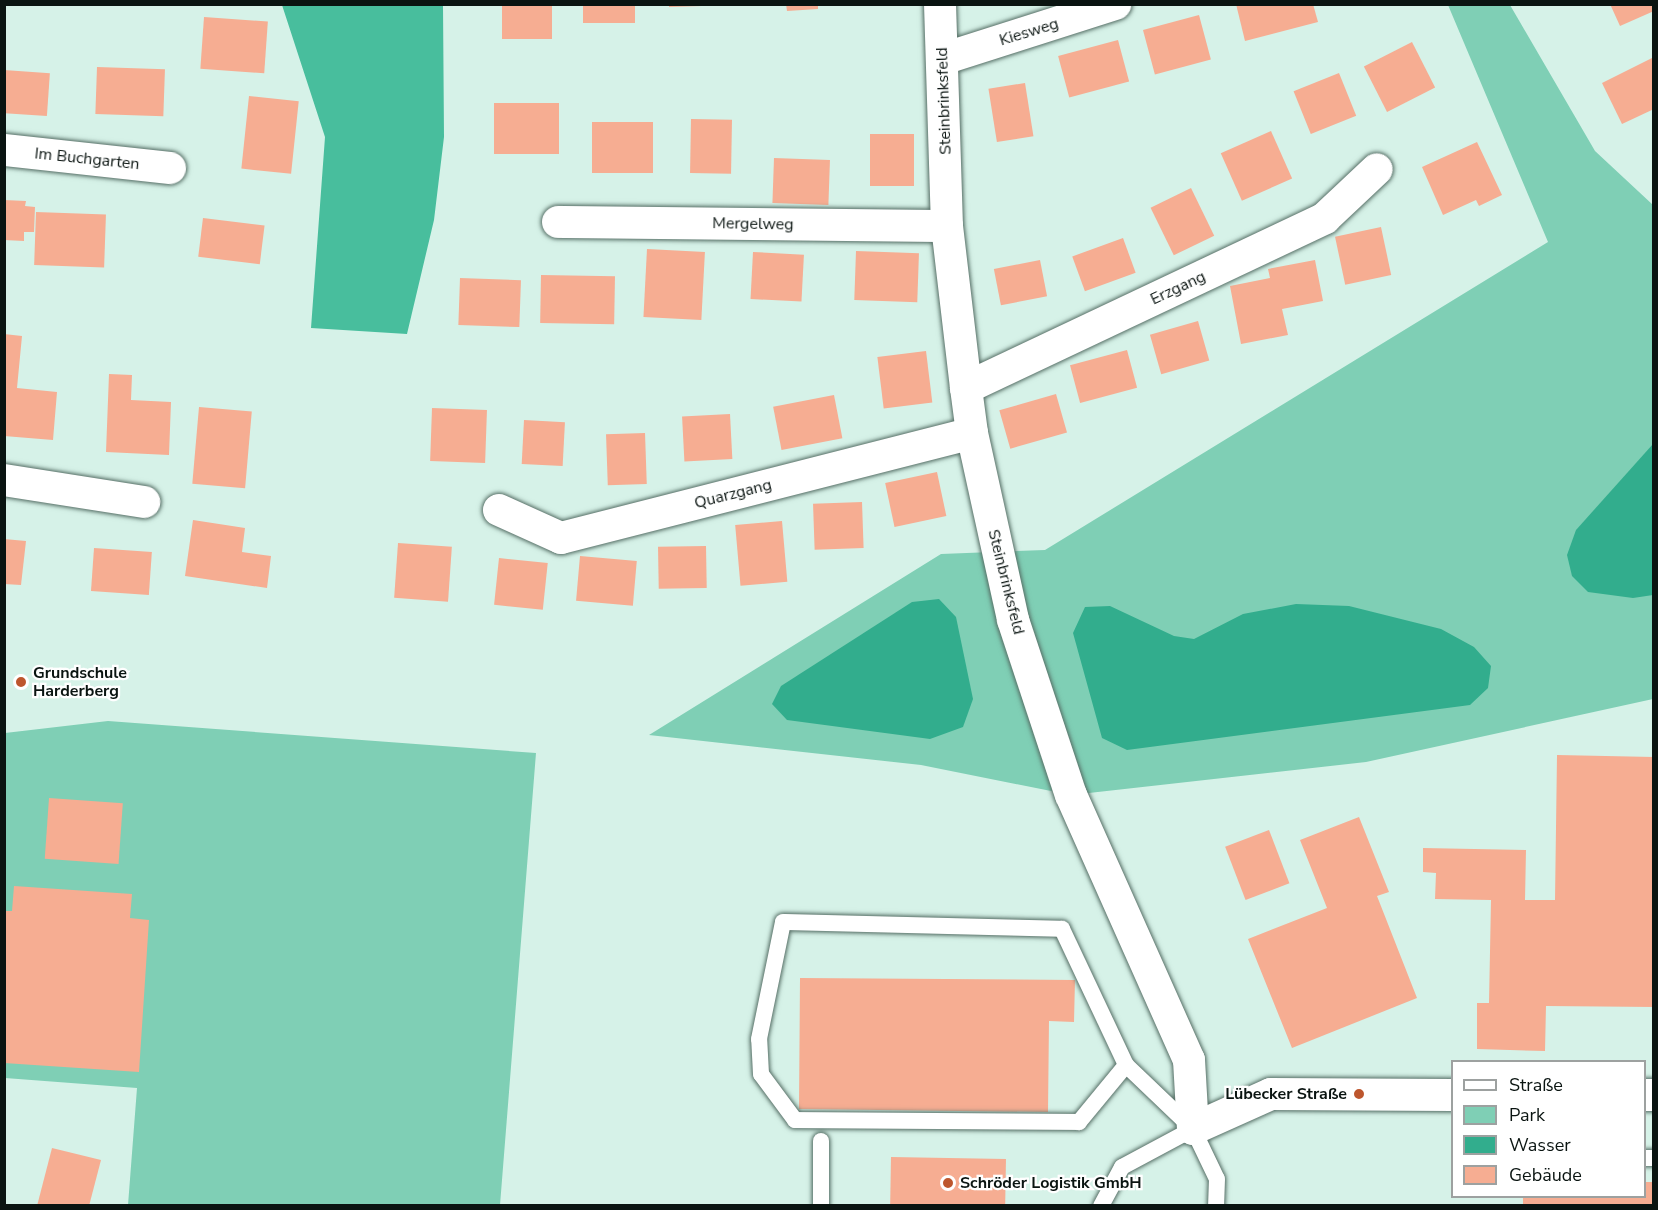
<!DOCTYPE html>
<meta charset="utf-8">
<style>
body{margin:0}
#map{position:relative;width:1658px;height:1210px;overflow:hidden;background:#d6f2e8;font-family:"Nunito Sans",sans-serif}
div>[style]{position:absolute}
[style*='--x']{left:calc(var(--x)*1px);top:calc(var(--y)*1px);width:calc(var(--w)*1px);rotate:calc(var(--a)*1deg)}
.green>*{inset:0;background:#7fcfb5}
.forest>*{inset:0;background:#48be9d}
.water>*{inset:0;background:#32ad8d}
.building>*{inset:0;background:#f6ad92;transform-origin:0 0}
.roads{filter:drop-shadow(0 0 2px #566f66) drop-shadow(0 0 2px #566f66)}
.service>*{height:16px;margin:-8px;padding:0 8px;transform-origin:8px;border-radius:8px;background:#fff}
.minor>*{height:32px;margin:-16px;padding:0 16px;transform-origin:16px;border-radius:16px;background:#fff}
.dots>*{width:16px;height:16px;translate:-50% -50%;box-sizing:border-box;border:3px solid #fff;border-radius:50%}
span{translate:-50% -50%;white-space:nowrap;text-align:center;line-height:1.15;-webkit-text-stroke:4.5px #fff;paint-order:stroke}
.street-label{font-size:16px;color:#0a1411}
.poi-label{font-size:16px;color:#0a1411;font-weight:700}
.left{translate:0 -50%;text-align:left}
.right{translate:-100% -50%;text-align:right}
.frame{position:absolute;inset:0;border:6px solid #0a1411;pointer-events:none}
.legend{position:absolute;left:1451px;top:1060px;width:195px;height:138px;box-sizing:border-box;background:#fff;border:2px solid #9da1a0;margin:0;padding:8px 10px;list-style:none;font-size:18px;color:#0a1411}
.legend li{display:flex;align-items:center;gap:12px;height:30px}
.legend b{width:30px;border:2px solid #9da1a0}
</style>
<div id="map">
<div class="green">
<div style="clip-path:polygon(1448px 5px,1510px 5px,1595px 151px,1653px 205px,1653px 699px,1366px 762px,1071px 795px,921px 765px,649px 735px,941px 554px,1045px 550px,1548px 242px)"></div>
<div style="clip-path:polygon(108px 721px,536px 753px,500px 1205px,128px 1205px,137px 1088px,5px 1078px,5px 733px)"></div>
</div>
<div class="forest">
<div style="clip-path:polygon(282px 5px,443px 5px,444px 137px,434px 220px,407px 334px,311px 328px,325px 137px)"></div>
</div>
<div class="water">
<div style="clip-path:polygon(1653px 444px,1653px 595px,1633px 598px,1588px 592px,1572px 576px,1567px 555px,1576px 530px)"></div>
<div style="clip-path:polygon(939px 599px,956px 617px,973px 699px,963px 727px,930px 739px,787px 720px,772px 704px,781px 686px,912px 602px)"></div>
<div style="clip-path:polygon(1296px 604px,1349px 606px,1441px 629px,1474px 647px,1491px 666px,1488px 688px,1470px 705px,1127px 750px,1102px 738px,1073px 633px,1085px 607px,1110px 606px,1174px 636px,1194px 639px,1243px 614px)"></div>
</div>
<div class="building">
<div style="left:502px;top:4px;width:50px;height:35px"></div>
<div style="left:583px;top:4px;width:52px;height:19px"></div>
<div style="clip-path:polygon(669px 4px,702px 4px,702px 6px,669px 7px)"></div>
<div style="clip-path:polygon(786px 4px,818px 4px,818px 9px,787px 11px)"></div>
<div style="clip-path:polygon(1236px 4px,1313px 4px,1318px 22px,1245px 41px)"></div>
<div style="clip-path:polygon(1610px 4px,1654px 4px,1654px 11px,1620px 26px)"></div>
<div style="left:1199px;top:15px;width:46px;height:58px;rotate:75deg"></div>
<div style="left:204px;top:17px;width:64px;height:52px;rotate:4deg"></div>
<div style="left:1118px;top:40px;width:43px;height:62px;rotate:75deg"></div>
<div style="left:1412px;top:42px;width:51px;height:54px;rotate:63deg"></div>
<div style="clip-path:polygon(1654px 57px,1654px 109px,1622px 124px,1602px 83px)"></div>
<div style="left:97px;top:67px;width:68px;height:47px;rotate:2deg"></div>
<div style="left:4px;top:70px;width:46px;height:43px;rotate:4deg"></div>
<div style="left:1339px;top:73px;width:46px;height:49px;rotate:68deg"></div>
<div style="left:1025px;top:83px;width:54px;height:37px;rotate:81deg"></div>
<div style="left:249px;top:96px;width:50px;height:73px;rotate:6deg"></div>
<div style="left:494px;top:103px;width:65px;height:51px"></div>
<div style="left:691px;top:119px;width:41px;height:54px;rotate:1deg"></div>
<div style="left:592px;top:122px;width:61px;height:51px"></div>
<div style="left:1271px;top:131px;width:52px;height:55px;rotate:66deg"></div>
<div style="left:870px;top:134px;width:44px;height:52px"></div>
<div style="clip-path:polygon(1477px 142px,1502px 195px,1479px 206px,1476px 200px,1443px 215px,1422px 167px)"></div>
<div style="left:774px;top:158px;width:56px;height:45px;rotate:2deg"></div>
<div style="left:1191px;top:188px;width:53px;height:45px;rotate:64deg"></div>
<div style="clip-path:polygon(4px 200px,26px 201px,25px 206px,35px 207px,34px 232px,24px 232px,24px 241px,4px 240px)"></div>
<div style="left:36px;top:212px;width:70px;height:53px;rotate:2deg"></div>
<div style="left:203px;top:218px;width:62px;height:39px;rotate:7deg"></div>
<div style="left:1381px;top:227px;width:49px;height:47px;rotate:78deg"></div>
<div style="left:1123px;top:238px;width:37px;height:54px;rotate:70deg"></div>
<div style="left:647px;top:249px;width:58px;height:68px;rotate:3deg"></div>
<div style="left:856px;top:251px;width:63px;height:49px;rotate:2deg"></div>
<div style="left:753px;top:252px;width:51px;height:47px;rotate:3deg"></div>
<div style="left:1040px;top:260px;width:37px;height:47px;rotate:79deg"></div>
<div style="clip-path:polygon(1315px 260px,1323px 301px,1282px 309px,1288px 335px,1241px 344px,1230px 286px,1270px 278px,1268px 269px)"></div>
<div style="left:541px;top:275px;width:74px;height:48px;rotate:1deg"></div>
<div style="left:460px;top:278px;width:61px;height:47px;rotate:2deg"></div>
<div style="left:1198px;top:321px;width:41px;height:50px;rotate:74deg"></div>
<div style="clip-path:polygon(4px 334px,22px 336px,17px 388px,57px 392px,53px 440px,4px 436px)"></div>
<div style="left:1127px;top:350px;width:39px;height:59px;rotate:75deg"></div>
<div style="left:926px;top:351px;width:52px;height:49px;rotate:83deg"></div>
<div style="clip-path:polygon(109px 374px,132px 375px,131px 400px,171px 402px,169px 455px,106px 452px)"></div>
<div style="left:1056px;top:394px;width:40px;height:59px;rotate:74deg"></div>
<div style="left:834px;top:395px;width:44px;height:62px;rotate:79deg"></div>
<div style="left:199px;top:407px;width:53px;height:77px;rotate:5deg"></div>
<div style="left:432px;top:408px;width:55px;height:53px;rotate:2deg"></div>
<div style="left:730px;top:414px;width:45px;height:48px;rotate:87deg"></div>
<div style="left:524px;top:420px;width:41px;height:44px;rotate:3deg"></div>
<div style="left:645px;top:433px;width:51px;height:39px;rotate:88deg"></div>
<div style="left:937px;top:472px;width:45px;height:53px;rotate:78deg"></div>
<div style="left:862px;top:502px;width:46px;height:49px;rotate:88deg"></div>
<div style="clip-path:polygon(193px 520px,245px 528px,242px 552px,271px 556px,267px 588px,185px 576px)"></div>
<div style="left:782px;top:521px;width:61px;height:47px;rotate:85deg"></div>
<div style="clip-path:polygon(4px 539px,26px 541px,21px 585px,4px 584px)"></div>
<div style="left:398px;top:543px;width:54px;height:55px;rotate:4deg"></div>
<div style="left:706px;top:546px;width:42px;height:48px;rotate:89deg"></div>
<div style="left:94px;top:548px;width:58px;height:43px;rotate:4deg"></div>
<div style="left:580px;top:556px;width:57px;height:45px;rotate:5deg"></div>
<div style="left:499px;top:558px;width:49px;height:47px;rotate:6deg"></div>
<div style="clip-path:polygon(1557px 755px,1654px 757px,1654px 1007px,1546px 1006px,1545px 1051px,1477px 1049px,1477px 1003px,1489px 1003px,1491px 900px,1435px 899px,1436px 873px,1423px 872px,1423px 848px,1526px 850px,1525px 900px,1555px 900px)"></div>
<div style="left:49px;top:798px;width:74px;height:61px;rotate:4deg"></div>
<div style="clip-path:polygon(1359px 817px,1389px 892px,1377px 896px,1417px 998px,1292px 1048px,1248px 939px,1327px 908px,1300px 840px)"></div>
<div style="left:1269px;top:830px;width:57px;height:47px;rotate:69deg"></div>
<div style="clip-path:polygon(14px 886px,132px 894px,130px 918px,149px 920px,139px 1072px,4px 1063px,4px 911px,12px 911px)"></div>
<div style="clip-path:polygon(800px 978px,1075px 980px,1074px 1022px,1049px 1021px,1048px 1112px,799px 1109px)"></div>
<div style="clip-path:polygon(52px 1148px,101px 1160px,89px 1206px,37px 1206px)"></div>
<div style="left:891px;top:1157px;width:115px;height:49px;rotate:1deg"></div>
<div style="clip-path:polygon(1644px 1182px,1654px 1182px,1654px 1206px,1523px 1206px,1523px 1196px,1644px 1196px)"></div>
</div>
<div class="roads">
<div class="service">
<div style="--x:1126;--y:1065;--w:74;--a:129.5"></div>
<div style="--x:1079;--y:1122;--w:284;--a:-179.6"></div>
<div style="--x:795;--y:1120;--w:57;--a:-126.5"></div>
<div style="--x:761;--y:1074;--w:35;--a:-93"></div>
<div style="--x:759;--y:1039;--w:119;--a:-78.4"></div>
<div style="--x:783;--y:922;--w:279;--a:1.4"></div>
<div style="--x:1062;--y:929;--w:150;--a:64.8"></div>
<div style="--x:1126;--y:1065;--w:93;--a:43.7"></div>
<div style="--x:1193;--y:1129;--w:55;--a:64.4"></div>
<div style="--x:1217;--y:1179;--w:27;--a:92"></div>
<div style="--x:1644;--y:1158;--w:10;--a:0"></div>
<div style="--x:821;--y:1206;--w:65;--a:-90"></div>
<div style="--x:1101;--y:1206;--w:44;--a:-61.7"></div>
<div style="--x:1122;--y:1167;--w:81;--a:-28.2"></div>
</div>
<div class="minor">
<div style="--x:940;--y:4;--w:222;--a:88.2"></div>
<div style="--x:947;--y:226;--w:163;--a:83.3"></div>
<div style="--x:966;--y:388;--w:45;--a:82.4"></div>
<div style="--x:972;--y:433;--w:191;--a:77.6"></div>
<div style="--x:1013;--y:620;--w:184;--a:71.7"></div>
<div style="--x:1071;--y:795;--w:290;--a:66"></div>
<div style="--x:1189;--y:1060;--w:69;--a:86.7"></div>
<div style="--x:1193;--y:1129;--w:85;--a:-24.2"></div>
<div style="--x:1271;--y:1094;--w:181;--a:0.3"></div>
<div style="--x:943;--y:59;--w:181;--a:-17.7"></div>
<div style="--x:4;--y:150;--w:167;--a:6.2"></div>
<div style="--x:558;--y:222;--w:389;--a:0.6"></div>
<div style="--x:966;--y:388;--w:397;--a:-25.3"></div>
<div style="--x:1325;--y:218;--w:71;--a:-43.3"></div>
<div style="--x:4;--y:480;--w:142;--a:8.9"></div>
<div style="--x:499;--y:510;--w:68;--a:24.3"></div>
<div style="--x:561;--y:538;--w:424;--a:-14.3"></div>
<div style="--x:1644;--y:1095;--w:10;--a:0"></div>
</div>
</div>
<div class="dots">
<div style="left:21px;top:682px;background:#bd562d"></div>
<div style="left:1359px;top:1094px;background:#bd562d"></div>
<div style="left:948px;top:1183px;background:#bd562d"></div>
</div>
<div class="street-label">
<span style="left:1029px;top:32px;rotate:-17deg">Kiesweg</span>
<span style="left:944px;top:101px;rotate:-92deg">Steinbrinksfeld</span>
<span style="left:87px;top:159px;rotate:6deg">Im Buchgarten</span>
<span style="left:753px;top:224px;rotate:1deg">Mergelweg</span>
<span style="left:1178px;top:288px;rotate:-25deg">Erzgang</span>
<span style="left:733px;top:494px;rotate:-14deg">Quarzgang</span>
<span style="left:1006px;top:582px;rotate:76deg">Steinbrinksfeld</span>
</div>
<div class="poi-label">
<span class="left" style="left:33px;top:682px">Grundschule<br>Harderberg</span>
<span class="right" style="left:1347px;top:1094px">Lübecker Straße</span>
<span class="left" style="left:960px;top:1183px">Schröder Logistik GmbH</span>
</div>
<div class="frame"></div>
<ul class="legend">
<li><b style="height:8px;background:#fff"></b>Straße</li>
<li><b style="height:16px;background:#7fcfb5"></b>Park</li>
<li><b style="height:16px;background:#32ad8d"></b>Wasser</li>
<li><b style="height:16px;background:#f6ad92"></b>Gebäude</li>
</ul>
</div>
